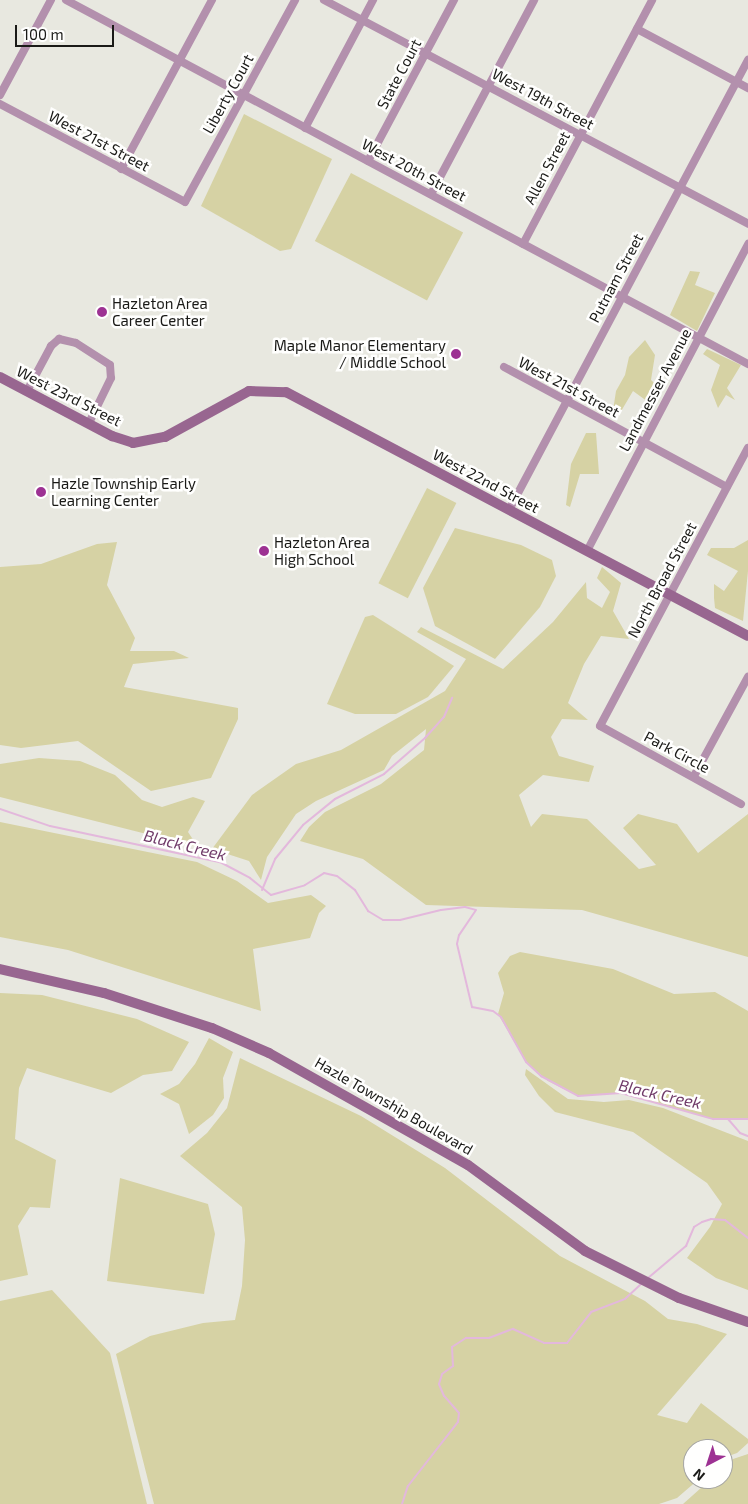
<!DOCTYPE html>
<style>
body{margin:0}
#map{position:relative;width:748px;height:1504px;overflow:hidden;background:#e8e8e0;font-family:"Exo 2",sans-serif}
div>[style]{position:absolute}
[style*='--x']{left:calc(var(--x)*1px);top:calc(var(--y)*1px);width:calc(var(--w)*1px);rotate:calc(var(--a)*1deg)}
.green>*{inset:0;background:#d6d2a4;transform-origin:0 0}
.stream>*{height:2px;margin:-1px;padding:0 1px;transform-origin:1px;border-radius:1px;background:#e3b8dc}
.street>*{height:8px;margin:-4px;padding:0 4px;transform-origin:4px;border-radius:4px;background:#b390ad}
.secondary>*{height:10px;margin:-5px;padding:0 5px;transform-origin:5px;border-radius:5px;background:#986690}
.dots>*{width:14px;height:14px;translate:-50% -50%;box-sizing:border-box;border:2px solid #fffffe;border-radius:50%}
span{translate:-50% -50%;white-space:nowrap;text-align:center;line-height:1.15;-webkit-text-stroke:5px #fffffe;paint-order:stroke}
.street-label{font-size:15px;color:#1a1a17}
.poi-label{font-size:15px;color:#1a1a17}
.left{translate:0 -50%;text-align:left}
.right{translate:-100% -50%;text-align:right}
.water-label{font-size:16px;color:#703b69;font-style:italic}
.north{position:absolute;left:683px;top:1439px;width:50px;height:50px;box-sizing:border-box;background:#fffffe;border:1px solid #a3a3a2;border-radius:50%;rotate:220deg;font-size:14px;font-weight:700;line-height:20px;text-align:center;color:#1a1a17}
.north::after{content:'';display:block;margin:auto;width:18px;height:22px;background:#9d3293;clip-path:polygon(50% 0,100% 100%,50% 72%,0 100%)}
.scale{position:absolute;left:15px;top:25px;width:99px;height:22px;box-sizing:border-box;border:2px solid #1a1a17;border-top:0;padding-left:6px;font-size:15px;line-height:18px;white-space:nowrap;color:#1a1a17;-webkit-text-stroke:4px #fffffe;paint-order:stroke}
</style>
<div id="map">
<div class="green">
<div style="clip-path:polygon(244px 114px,332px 159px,291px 249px,280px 251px,201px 206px)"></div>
<div style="left:351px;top:173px;width:127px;height:77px;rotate:28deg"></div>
<div style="clip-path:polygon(690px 271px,700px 272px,695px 285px,715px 293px,697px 331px,670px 315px)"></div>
<div style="clip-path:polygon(645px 340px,655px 355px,651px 380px,661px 389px,651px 404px,633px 391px,620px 413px,612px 417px,616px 391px,625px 375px,629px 357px)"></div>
<div style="clip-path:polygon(707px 349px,741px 365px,727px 388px,735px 400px,726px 395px,718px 408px,711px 390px,720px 365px,703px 354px)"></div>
<div style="clip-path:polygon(586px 433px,596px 433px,599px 474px,580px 474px,570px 507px,566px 505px,571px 464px)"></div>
<div style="left:427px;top:488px;width:33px;height:107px;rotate:27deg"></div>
<div style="clip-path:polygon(455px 528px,521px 545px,552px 560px,556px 576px,540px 607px,495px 659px,435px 626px,423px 588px)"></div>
<div style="clip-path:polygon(748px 540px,748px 571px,743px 621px,715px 608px,714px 598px,714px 584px,724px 591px,738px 571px,707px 555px,711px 548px,734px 548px)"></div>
<div style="clip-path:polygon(117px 542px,107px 585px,135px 638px,130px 651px,174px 651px,189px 658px,133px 664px,124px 687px,238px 708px,238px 719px,211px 778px,151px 791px,78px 741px,21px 748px,0 745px,0 567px,41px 564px,97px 544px)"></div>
<div style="clip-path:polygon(602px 567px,621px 583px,613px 611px,629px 639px,601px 636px,584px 664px,568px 703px,588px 720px,562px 719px,551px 737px,559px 756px,594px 766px,589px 782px,543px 775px,519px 795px,531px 827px,542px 814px,587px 819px,639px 869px,656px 865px,623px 828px,638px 814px,677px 824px,698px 853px,748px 814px,748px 957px,582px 910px,426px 905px,363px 859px,300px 841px,309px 827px,325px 812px,381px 784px,424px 750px,426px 729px,392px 756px,384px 770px,316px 801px,296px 814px,267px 857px,261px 880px,249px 861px,212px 849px,252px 795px,296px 764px,341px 750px,445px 691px,466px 659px,417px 632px,421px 627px,503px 669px,553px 622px,586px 582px,587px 598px,602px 608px,610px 592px,597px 578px)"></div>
<div style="clip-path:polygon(373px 615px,454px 666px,428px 697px,396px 714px,355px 714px,327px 704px,365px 617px)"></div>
<div style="clip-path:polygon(39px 758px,80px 761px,115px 775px,142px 800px,162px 807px,193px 797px,205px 801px,188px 832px,198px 847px,0 797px,0 764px)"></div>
<div style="clip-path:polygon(0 822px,197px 862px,237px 881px,268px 903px,311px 895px,326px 906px,319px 913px,310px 938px,253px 949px,261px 1011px,68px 950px,0 937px)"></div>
<div style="clip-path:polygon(520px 952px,613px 969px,674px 994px,715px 992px,748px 1011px,748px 1119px,713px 1119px,621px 1093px,578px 1096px,548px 1081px,526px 1062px,498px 1014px,504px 993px,498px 973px,510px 956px)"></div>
<div style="clip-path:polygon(0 993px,42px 995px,137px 1019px,189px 1042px,172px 1071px,143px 1075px,111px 1093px,27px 1068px,19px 1088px,15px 1139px,56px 1160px,50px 1208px,30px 1207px,18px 1226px,28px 1275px,0 1281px)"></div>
<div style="clip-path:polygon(209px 1038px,233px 1052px,223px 1078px,224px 1098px,213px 1115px,189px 1134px,179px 1104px,160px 1094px,179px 1084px,195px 1064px)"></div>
<div style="clip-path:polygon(240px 1058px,361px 1116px,445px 1168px,560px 1256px,645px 1301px,668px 1319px,697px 1324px,727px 1334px,657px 1415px,687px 1423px,701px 1403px,748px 1439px,748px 1443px,737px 1453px,723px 1458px,723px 1449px,693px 1449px,693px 1479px,699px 1479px,677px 1498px,659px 1504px,154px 1504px,116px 1354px,150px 1336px,203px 1323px,235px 1320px,242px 1286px,245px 1240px,242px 1207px,180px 1156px,207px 1133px,227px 1108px)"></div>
<div style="clip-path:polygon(526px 1069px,568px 1099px,604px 1102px,629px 1100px,663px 1108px,748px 1141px,748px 1290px,716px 1278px,687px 1258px,710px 1227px,722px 1204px,707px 1183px,633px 1132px,555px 1112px,539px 1096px,525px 1075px)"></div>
<div style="clip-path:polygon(120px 1178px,208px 1204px,215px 1234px,204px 1294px,107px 1281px)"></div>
<div style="clip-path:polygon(52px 1290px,110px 1353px,147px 1504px,0 1504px,0 1301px)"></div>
<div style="clip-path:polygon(748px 1454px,748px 1504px,683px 1504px,711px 1479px,723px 1479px,723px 1468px,733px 1459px)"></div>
</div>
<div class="stream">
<div style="--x:0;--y:809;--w:53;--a:18.8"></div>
<div style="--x:50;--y:826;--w:174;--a:12"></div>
<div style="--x:220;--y:862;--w:34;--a:28"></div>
<div style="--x:250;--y:878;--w:27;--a:39"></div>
<div style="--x:271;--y:895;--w:35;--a:-16"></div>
<div style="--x:305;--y:885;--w:22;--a:-32"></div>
<div style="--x:324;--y:873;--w:13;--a:13"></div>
<div style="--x:337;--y:876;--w:23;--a:38"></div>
<div style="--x:355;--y:890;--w:25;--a:58"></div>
<div style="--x:368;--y:911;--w:17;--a:31"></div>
<div style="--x:383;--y:920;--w:17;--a:0"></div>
<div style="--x:400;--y:920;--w:42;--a:-13.7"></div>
<div style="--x:441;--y:910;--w:24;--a:-7"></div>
<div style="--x:465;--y:907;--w:11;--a:15"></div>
<div style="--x:476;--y:910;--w:30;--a:124"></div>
<div style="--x:459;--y:935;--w:9;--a:103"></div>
<div style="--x:457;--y:944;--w:65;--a:76.6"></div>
<div style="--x:472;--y:1007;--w:21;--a:11"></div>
<div style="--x:493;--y:1011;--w:10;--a:37"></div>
<div style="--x:501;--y:1017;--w:51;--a:60.9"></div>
<div style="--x:526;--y:1062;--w:21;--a:43"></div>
<div style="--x:541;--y:1076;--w:42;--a:28.4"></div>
<div style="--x:578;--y:1096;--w:43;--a:-4"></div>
<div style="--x:621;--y:1093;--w:96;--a:15.8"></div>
<div style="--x:713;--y:1119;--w:35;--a:0"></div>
<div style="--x:262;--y:890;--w:34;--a:-67"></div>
<div style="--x:275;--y:859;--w:44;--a:-50.5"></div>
<div style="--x:303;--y:825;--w:41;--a:-39.1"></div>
<div style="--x:335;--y:799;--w:55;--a:-27"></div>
<div style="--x:384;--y:774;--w:55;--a:-41.3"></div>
<div style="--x:425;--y:738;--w:28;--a:-48"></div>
<div style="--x:444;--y:717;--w:21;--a:-67"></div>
<div style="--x:728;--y:1119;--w:18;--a:49"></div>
<div style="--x:740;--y:1133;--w:9;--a:21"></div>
<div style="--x:648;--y:1278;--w:50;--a:-40.1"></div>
<div style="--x:686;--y:1246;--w:21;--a:-67"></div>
<div style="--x:694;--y:1227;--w:9;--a:-32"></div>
<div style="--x:702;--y:1222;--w:9;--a:-18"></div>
<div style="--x:711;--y:1219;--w:14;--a:4"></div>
<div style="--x:725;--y:1220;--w:29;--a:38"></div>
<div style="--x:402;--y:1504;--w:19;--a:-72"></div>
<div style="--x:408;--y:1486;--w:81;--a:-52"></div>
<div style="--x:458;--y:1422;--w:9;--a:-84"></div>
<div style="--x:459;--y:1413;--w:23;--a:-131"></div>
<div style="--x:444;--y:1396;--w:13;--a:-113"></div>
<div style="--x:439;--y:1384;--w:10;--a:-73"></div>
<div style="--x:442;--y:1374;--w:14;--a:-36"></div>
<div style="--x:453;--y:1366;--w:19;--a:-93"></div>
<div style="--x:452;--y:1347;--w:17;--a:-33"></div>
<div style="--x:466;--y:1338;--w:23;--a:0"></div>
<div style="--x:489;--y:1338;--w:26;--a:-21"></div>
<div style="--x:513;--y:1329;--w:34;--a:24"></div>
<div style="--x:544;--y:1343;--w:23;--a:0"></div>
<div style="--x:567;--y:1343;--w:39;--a:-52"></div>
<div style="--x:591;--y:1312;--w:36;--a:-21"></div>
<div style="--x:625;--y:1299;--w:23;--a:-43"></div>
</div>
<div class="street">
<div style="--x:66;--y:0;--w:773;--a:28.09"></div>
<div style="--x:324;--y:0;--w:480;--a:27.8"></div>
<div style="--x:637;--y:29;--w:126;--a:28"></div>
<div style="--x:0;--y:95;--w:108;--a:-61.8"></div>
<div style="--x:0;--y:104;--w:209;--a:27.9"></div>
<div style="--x:185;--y:202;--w:230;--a:-61.4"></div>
<div style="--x:305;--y:128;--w:145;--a:-62"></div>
<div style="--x:368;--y:161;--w:183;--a:-61.9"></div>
<div style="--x:121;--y:169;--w:192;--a:-61.7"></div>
<div style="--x:431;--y:194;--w:220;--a:-62"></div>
<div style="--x:523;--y:244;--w:276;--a:-62.1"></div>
<div style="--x:504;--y:367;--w:253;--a:28.3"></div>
<div style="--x:27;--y:391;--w:51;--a:-61.9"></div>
<div style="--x:51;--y:346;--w:11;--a:-41"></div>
<div style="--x:59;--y:339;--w:17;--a:13"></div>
<div style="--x:76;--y:343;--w:40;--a:32.9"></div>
<div style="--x:110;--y:365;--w:13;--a:86"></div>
<div style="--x:111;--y:378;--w:50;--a:116.1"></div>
<div style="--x:509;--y:510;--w:510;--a:-62.03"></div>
<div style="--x:587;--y:551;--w:347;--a:-62.3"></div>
<div style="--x:694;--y:776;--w:113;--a:-61.4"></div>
<div style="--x:741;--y:804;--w:161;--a:-151"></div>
<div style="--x:600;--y:726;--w:315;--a:-62"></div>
</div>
<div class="secondary">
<div style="--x:0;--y:377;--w:127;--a:27.8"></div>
<div style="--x:112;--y:436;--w:22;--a:18"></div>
<div style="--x:133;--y:443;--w:33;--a:-11"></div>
<div style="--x:165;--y:437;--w:96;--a:-28.7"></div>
<div style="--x:249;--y:391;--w:37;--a:2"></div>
<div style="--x:286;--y:392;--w:522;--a:27.84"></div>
<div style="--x:0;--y:969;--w:107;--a:13"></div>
<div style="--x:104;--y:993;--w:114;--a:18"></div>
<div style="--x:212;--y:1028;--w:62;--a:23.7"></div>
<div style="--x:269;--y:1053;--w:228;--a:29.4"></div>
<div style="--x:468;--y:1165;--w:145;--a:36.3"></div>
<div style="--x:585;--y:1251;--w:105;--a:26.6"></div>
<div style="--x:679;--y:1298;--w:73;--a:19.2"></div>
</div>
<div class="dots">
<div style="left:102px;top:312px;background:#9d3293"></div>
<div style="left:456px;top:354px;background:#9d3293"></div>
<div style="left:41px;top:492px;background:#9d3293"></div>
<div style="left:264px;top:551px;background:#9d3293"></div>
</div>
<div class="street-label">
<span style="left:399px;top:74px;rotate:-62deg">State Court</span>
<span style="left:228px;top:94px;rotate:-61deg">Liberty Court</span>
<span style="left:543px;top:99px;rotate:28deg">West 19th Street</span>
<span style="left:99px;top:141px;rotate:28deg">West 21st Street</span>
<span style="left:547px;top:168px;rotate:-62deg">Allen Street</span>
<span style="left:414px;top:170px;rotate:28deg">West 20th Street</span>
<span style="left:616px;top:278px;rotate:-62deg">Putnam Street</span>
<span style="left:569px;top:387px;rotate:28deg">West 21st Street</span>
<span style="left:655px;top:390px;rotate:-62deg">Landmesser Avenue</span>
<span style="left:69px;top:396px;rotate:27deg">West 23rd Street</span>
<span style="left:486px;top:481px;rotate:28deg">West 22nd Street</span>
<span style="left:662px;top:580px;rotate:-62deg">North Broad Street</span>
<span style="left:677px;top:752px;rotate:28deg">Park Circle</span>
<span style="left:394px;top:1106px;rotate:30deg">Hazle Township Boulevard</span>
</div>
<div class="poi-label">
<span class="left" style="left:112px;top:312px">Hazleton Area<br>Career Center</span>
<span class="right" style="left:446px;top:354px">Maple Manor Elementary<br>/ Middle School</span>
<span class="left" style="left:51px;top:492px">Hazle Township Early<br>Learning Center</span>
<span class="left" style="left:274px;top:551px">Hazleton Area<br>High School</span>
</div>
<div class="water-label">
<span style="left:185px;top:845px;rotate:14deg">Black Creek</span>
<span style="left:660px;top:1094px;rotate:13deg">Black Creek</span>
</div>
<div class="north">N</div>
<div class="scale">100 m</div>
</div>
